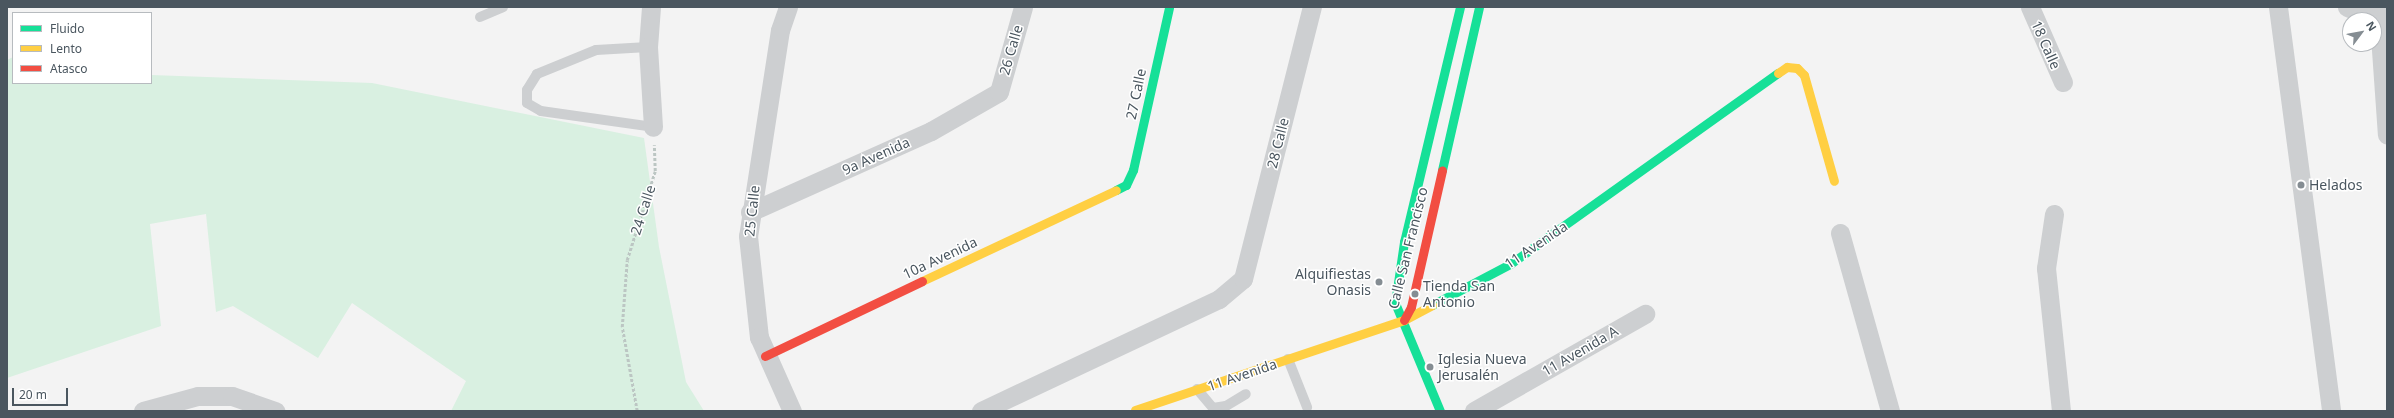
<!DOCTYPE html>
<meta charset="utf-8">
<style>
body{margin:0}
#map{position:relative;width:2394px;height:418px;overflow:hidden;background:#f3f3f3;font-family:"Noto Sans",sans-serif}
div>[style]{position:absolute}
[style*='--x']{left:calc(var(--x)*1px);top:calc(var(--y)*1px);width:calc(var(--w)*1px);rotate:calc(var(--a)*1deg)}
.green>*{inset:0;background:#d9f0e1}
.path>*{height:2.5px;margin-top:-1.25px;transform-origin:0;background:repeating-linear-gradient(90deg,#bcc6c3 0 3px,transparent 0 5px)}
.lane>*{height:10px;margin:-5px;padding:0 5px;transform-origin:5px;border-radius:5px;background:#cdcfd1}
.street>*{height:19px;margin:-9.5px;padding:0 9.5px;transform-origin:9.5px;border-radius:9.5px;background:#cdcfd1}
.fast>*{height:9px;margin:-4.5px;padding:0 4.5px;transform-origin:4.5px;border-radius:4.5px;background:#16e098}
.slow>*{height:9px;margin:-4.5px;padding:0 4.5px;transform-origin:4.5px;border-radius:4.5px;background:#ffcf43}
.jam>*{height:9px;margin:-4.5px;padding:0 4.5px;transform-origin:4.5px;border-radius:4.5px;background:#f24e42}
.dots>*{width:11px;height:11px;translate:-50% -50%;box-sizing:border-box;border:2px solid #fff;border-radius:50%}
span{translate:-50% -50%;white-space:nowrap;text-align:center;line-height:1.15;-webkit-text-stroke:3px #fff;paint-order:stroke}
.street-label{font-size:14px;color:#4a565f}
.poi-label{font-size:14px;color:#4a565f}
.left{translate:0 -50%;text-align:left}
.right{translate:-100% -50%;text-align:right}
.frame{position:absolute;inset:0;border:8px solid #4a565f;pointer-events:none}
.legend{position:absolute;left:12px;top:12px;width:140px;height:72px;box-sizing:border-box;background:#fff;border:1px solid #b7bbbf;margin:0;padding:5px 7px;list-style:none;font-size:12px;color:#4a565f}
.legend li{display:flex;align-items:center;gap:8px;height:20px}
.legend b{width:20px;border:1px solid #b7bbbf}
.north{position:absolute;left:2342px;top:12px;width:40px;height:40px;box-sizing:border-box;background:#fff;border:1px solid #b7bbbf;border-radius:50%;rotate:58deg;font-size:11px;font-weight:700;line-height:16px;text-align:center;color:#4a565f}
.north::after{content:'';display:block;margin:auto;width:14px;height:18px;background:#858d93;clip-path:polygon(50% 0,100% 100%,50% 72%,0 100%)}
.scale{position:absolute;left:12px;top:388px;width:56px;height:18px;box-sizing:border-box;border:2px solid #4a565f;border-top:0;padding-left:5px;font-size:12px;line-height:14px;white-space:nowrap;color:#4a565f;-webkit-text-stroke:3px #fff;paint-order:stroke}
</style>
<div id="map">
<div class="green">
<div style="clip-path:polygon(13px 57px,13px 83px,151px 83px,151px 75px,372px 83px,644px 138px,659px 247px,686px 382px,704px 411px,451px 411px,466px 381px,352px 303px,318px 358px,233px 306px,216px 312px,206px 214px,150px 224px,161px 326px,7px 378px,7px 60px)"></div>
</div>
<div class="path">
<div style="--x:637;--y:411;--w:85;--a:-100.1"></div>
<div style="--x:622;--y:327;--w:67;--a:-85.7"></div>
<div style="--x:627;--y:260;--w:93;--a:-72.5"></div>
<div style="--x:655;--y:171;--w:26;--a:-92"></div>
</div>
<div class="lane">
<div style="--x:480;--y:17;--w:25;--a:-23"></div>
<div style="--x:648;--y:47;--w:52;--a:176.7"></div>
<div style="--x:596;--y:50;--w:64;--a:157.9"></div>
<div style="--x:537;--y:74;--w:19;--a:122"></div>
<div style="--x:527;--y:90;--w:13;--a:90"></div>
<div style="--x:527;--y:103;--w:16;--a:30"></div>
<div style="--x:541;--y:111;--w:113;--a:8.1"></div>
<div style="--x:1288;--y:359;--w:52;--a:68.4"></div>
<div style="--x:1197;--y:389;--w:25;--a:50"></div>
<div style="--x:1213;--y:408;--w:13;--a:-9"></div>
<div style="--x:1226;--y:406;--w:23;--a:-31"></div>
</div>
<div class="street">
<div style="--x:651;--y:7;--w:40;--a:94.3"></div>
<div style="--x:648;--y:47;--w:80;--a:86.4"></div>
<div style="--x:788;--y:7;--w:24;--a:109"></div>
<div style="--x:780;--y:30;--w:208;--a:98.8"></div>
<div style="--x:748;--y:236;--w:102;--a:83.8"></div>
<div style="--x:759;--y:337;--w:81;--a:66"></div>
<div style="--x:2030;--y:7;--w:82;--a:66.3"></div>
<div style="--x:2278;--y:7;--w:407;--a:82.5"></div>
<div style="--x:2347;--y:7;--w:35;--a:22"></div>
<div style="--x:2378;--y:7;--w:128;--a:86"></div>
<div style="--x:750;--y:212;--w:198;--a:-24.1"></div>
<div style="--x:931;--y:131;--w:78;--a:-29.8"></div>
<div style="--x:999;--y:92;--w:88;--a:-74.2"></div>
<div style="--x:2054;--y:214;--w:55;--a:98.4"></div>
<div style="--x:2046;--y:268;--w:144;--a:84"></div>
<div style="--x:1840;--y:233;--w:185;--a:74.3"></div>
<div style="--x:143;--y:411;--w:57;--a:-15.3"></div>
<div style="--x:198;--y:396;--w:34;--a:0"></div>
<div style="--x:232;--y:396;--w:46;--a:19.2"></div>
<div style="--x:981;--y:411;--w:263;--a:-25.2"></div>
<div style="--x:1219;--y:299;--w:31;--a:-40"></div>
<div style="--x:1243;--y:279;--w:281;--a:-75.8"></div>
<div style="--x:1474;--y:411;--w:197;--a:-29.6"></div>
</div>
<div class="fast">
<div style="--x:1442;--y:170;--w:167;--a:-77.2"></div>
<div style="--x:1116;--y:190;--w:11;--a:-27"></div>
<div style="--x:1126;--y:185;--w:17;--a:-65"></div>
<div style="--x:1133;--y:170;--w:167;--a:-77.5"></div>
<div style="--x:1432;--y:305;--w:88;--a:-27.7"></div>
<div style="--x:1510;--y:264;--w:329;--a:-35.5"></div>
<div style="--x:1440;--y:411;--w:117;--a:-112.6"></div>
<div style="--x:1395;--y:303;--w:62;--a:-81.6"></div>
<div style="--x:1404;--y:242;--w:242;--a:-76.6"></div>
</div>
<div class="slow">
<div style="--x:1778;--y:73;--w:11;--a:-34"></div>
<div style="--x:1787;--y:67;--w:10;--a:6"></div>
<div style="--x:1797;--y:68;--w:10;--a:45"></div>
<div style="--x:1804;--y:75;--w:110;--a:74.2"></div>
<div style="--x:922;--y:281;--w:214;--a:-25.1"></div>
<div style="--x:1135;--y:410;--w:284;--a:-18.5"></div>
<div style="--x:1404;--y:320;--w:32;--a:-28"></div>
</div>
<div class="jam">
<div style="--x:1404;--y:320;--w:15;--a:-62"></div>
<div style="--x:1411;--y:307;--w:140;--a:-77.2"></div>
<div style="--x:765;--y:356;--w:174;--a:-25.5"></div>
</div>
<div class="dots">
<div style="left:2301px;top:185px;background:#858d93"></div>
<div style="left:1379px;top:282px;background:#858d93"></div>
<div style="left:1415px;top:294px;background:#858d93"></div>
<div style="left:1430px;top:367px;background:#858d93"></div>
</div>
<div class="street-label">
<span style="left:2046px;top:45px;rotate:66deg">18 Calle</span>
<span style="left:1011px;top:50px;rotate:-74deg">26 Calle</span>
<span style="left:1136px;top:94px;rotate:-78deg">27 Calle</span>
<span style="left:1278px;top:143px;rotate:-76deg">28 Calle</span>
<span style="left:876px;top:156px;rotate:-24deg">9a Avenida</span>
<span style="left:643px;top:210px;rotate:-72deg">24 Calle</span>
<span style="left:752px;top:211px;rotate:-84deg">25 Calle</span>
<span style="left:1536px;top:245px;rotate:-34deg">11 Avenida</span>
<span style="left:1408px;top:248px;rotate:-76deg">Calle San Francisco</span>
<span style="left:940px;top:258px;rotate:-25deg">10a Avenida</span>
<span style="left:1580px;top:351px;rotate:-30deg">11 Avenida A</span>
<span style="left:1242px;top:375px;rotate:-19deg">11 Avenida</span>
</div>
<div class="poi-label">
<span class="left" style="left:2309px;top:185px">Helados</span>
<span class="right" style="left:1371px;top:282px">Alquifiestas<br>Onasis</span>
<span class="left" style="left:1423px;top:294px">Tienda San<br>Antonio</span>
<span class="left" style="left:1438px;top:367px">Iglesia Nueva<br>Jerusalén</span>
</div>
<div class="frame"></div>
<ul class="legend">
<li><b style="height:5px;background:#16e098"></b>Fluido</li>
<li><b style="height:5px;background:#ffcf43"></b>Lento</li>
<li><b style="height:5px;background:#f24e42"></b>Atasco</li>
</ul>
<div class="north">N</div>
<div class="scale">20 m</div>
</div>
